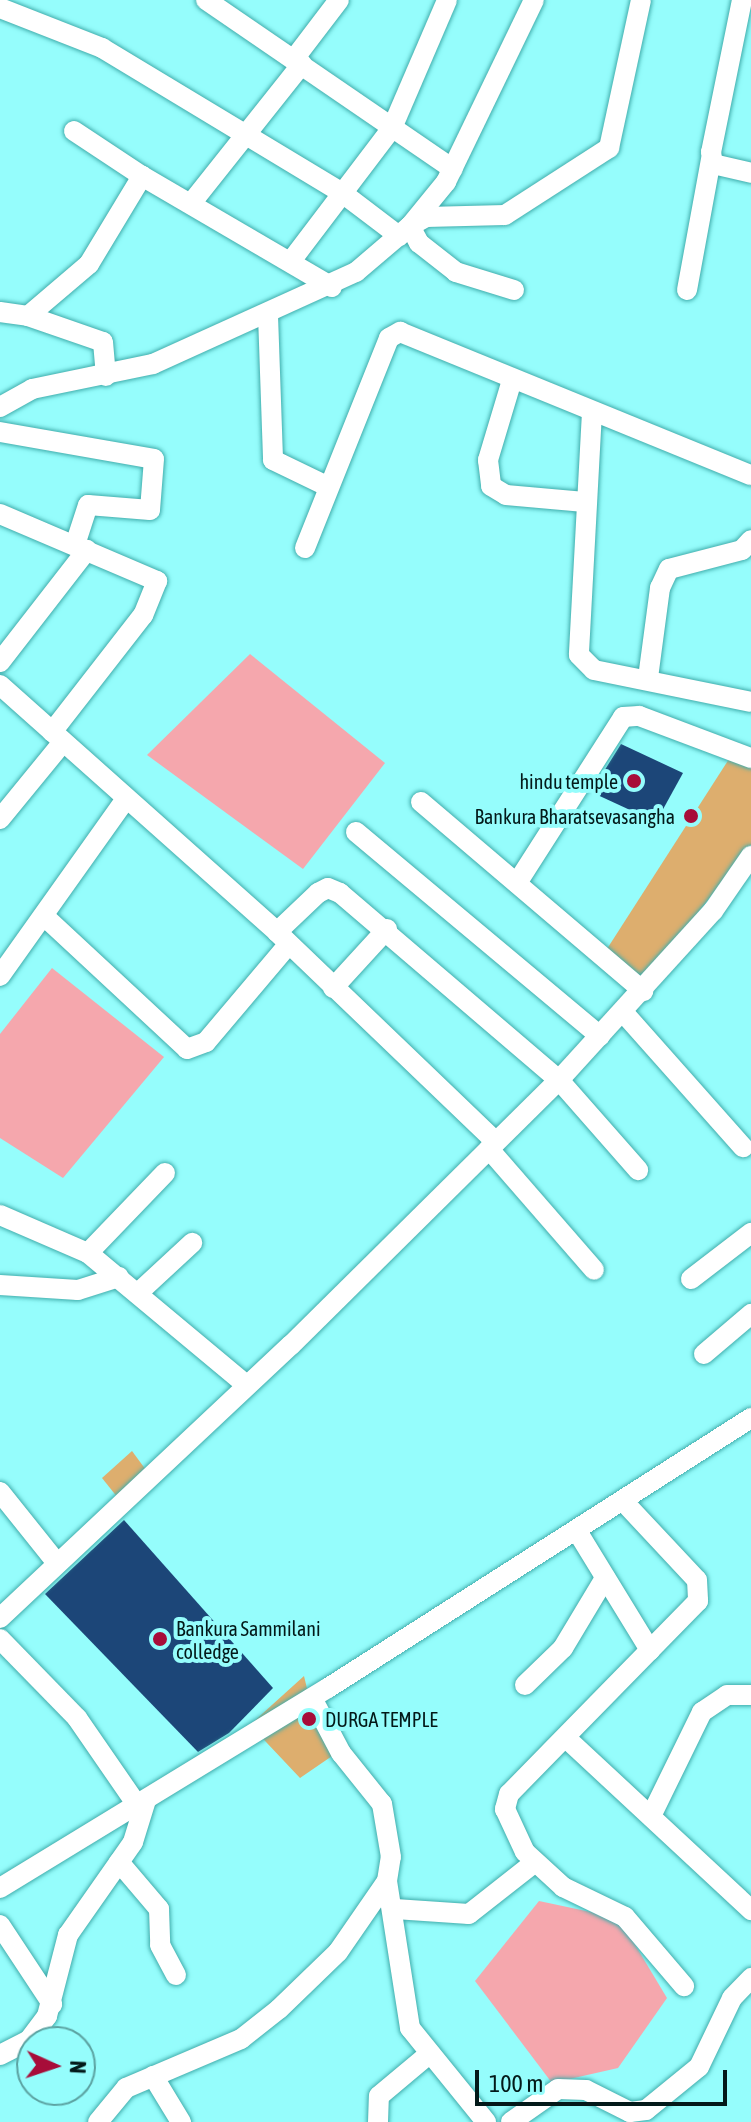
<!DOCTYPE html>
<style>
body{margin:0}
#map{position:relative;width:751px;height:2122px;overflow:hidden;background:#95fdfc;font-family:"Asap Condensed",sans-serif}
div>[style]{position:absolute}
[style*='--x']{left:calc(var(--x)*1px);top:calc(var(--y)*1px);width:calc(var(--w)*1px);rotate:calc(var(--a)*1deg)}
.green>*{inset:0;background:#ddae6e}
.water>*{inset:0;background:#f5a7ad}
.building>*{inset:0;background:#1c4678}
.roads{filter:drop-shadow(0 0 2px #41adac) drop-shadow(0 0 2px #41adac)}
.minor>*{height:20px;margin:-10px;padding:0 10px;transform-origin:10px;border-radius:10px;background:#fff}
.dots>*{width:22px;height:22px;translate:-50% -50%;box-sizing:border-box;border:4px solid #95fdfc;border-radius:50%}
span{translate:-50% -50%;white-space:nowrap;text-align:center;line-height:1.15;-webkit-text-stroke:8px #95fdfc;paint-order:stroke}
.poi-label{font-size:20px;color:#031919}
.right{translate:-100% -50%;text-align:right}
.left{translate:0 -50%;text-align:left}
.north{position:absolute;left:16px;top:2026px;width:80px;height:80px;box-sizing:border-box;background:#95fdfc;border:2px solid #5ba2a1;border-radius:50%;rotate:93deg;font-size:22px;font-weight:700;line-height:32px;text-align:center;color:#031919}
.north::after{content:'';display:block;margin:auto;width:28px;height:36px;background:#a70d39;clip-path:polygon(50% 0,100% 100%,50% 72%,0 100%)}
.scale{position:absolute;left:475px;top:2070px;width:252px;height:36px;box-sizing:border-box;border:4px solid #031919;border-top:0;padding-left:10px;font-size:24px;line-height:28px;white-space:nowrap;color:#031919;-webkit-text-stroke:6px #95fdfc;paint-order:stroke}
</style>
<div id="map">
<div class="green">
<div style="clip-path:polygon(729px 759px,751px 761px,751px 845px,641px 985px,605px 952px)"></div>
<div style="clip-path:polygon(132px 1451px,146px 1470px,118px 1498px,102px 1478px)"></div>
<div style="clip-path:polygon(304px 1676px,311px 1705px,335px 1754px,300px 1778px,250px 1725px)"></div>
</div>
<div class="water">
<div style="clip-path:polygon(250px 654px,385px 763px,303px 869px,147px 755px)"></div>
<div style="clip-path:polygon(52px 968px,164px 1057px,63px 1178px,0 1138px,0 1034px)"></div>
<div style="clip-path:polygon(539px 1901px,619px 1918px,667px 1998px,618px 2068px,552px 2083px,475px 1981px)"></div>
</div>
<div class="building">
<div style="clip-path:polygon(621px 744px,683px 773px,656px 822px,591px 792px)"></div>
<div style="clip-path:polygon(124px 1520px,273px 1688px,229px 1733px,198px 1752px,45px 1594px)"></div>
</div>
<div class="roads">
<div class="minor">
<div style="--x:206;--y:0;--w:299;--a:34.4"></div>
<div style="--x:742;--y:0;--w:155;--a:101.5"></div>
<div style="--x:711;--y:152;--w:12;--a:81"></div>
<div style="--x:713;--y:164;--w:39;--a:13"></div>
<div style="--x:0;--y:8;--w:110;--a:21.4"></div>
<div style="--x:102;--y:48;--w:279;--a:31.1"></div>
<div style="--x:341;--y:192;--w:73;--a:37.2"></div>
<div style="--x:294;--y:59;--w:74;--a:-52.7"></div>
<div style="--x:74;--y:131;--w:82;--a:33.5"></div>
<div style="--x:193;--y:201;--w:175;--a:-51.5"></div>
<div style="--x:291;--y:261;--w:167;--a:-52.8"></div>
<div style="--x:392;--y:128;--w:139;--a:-66.7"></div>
<div style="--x:514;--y:290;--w:61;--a:-162.8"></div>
<div style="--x:456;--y:272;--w:47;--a:-141.9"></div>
<div style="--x:419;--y:243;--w:19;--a:-118"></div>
<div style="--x:410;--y:226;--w:18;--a:-29"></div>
<div style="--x:426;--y:217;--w:79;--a:-1.5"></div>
<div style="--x:505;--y:215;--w:124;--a:-32.8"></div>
<div style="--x:609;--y:148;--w:151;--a:-77.8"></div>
<div style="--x:687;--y:290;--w:133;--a:-79.6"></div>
<div style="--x:0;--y:312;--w:28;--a:8"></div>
<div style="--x:28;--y:316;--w:80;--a:-40.4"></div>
<div style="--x:89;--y:264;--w:103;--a:-58.9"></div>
<div style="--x:142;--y:176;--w:220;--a:30.3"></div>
<div style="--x:268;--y:315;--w:145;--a:88"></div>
<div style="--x:273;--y:460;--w:62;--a:25.7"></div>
<div style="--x:28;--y:316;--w:79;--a:19.1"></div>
<div style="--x:103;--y:342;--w:34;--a:85"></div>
<div style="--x:512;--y:380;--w:84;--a:106.7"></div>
<div style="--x:488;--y:460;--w:26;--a:83"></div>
<div style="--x:491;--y:486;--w:17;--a:31"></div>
<div style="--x:506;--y:495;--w:79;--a:5.1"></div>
<div style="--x:0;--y:407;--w:37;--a:-29"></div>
<div style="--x:32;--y:389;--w:124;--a:-11.7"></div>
<div style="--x:153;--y:364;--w:223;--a:-24.4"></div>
<div style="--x:356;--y:272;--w:71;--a:-40.4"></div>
<div style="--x:410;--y:226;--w:57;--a:-50.7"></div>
<div style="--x:446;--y:182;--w:202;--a:-64.2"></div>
<div style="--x:592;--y:412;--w:243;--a:93.1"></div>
<div style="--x:579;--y:655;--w:21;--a:45"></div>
<div style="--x:594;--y:670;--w:160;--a:11.5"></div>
<div style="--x:0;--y:432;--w:156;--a:9.9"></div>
<div style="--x:154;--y:459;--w:51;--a:94.5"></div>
<div style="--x:150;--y:510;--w:62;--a:-175.4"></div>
<div style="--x:88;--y:505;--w:42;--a:108"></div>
<div style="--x:0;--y:514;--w:171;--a:23.1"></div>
<div style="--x:157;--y:581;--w:37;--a:112"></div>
<div style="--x:143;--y:615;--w:148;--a:127.9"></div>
<div style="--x:305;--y:548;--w:226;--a:-68.2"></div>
<div style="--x:389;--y:338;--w:13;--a:-29"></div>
<div style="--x:400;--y:332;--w:379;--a:22.2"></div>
<div style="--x:0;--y:662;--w:142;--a:-52.2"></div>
<div style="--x:648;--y:678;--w:91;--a:-82.4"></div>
<div style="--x:660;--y:588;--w:21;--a:-65"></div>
<div style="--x:669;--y:569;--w:75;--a:-14.6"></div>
<div style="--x:742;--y:550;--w:13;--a:-48"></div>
<div style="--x:0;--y:685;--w:371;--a:41.7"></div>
<div style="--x:277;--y:932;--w:303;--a:43.8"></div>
<div style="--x:421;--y:802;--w:292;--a:40.4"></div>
<div style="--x:0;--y:819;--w:99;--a:-50.7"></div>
<div style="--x:356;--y:832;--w:318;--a:39.9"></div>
<div style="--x:517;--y:883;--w:197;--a:-57.4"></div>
<div style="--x:623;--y:717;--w:16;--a:-4"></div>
<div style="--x:639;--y:716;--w:120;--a:20.6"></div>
<div style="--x:44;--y:916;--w:195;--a:42.9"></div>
<div style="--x:187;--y:1049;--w:20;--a:-20"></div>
<div style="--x:206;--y:1042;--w:127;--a:-49.8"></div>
<div style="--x:277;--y:932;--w:57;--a:-43.6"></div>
<div style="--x:318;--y:893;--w:11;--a:-27"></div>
<div style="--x:328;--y:888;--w:13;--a:23"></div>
<div style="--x:340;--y:893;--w:288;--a:40.5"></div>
<div style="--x:559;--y:1080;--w:120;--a:48.7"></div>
<div style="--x:0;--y:976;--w:216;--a:-54.6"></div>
<div style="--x:333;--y:988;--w:80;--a:-47.5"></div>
<div style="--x:623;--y:1012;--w:181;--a:48.4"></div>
<div style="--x:489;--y:1149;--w:160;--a:49"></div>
<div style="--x:0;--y:1215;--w:96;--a:23.4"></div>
<div style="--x:88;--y:1253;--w:204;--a:39.8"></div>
<div style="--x:88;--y:1253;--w:111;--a:-46.1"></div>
<div style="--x:691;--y:1279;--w:76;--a:-37.5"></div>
<div style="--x:0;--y:1285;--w:78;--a:3.7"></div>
<div style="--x:78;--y:1290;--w:43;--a:-17.6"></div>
<div style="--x:138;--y:1293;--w:74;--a:-42.8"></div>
<div style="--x:704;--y:1354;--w:62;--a:-40.4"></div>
<div style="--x:0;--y:1492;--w:90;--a:51.3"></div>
<div style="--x:623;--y:1501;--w:108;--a:46.9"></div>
<div style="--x:697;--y:1580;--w:21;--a:87"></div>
<div style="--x:698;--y:1601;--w:270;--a:134.4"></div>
<div style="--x:509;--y:1794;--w:16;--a:105"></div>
<div style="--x:505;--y:1809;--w:47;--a:65.1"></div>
<div style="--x:525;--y:1852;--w:52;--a:42.6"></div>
<div style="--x:563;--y:1887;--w:69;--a:25.8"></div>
<div style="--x:625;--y:1917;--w:91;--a:49.5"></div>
<div style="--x:577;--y:1531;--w:140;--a:58.5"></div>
<div style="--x:0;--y:1618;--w:399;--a:-43.2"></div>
<div style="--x:291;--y:1345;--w:377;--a:-44.7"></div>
<div style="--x:559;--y:1080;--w:229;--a:-47.7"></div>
<div style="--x:713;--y:911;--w:67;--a:-55.4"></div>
<div style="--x:0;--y:1639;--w:110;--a:45.7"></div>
<div style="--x:77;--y:1718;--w:106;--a:55.4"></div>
<div style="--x:525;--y:1685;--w:53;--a:-44.2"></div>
<div style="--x:563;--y:1648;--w:82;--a:-59"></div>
<div style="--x:566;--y:1738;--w:253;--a:42.9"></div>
<div style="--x:652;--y:1814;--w:114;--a:-63.9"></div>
<div style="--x:702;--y:1712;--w:30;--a:-34"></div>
<div style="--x:727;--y:1695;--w:24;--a:0"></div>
<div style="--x:119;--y:1862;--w:62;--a:49.6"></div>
<div style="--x:159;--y:1909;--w:36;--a:88"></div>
<div style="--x:160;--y:1945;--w:34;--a:62"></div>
<div style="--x:387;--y:1881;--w:149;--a:81.1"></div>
<div style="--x:410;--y:2028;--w:121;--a:51"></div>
<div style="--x:0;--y:1888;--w:384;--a:-31.4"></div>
<div style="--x:328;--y:1688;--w:502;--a:-32.55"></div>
<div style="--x:395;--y:1909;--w:74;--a:3.9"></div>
<div style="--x:469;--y:1914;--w:84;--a:-38.2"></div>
<div style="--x:0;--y:1925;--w:95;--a:56.6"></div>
<div style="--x:0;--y:2055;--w:33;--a:-27"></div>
<div style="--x:29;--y:2040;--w:30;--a:-53"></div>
<div style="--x:47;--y:2016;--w:84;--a:-75.5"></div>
<div style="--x:68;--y:1935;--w:113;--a:-55"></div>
<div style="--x:133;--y:1842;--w:44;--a:-72.8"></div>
<div style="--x:153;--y:2076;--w:54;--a:58.7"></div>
<div style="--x:98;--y:2122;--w:44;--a:-50.5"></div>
<div style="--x:126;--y:2088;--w:125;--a:-23.1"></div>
<div style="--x:241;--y:2039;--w:48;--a:-38.3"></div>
<div style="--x:279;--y:2009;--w:82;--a:-44"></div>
<div style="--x:338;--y:1952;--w:86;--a:-55.4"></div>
<div style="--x:387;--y:1881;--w:24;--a:-81"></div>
<div style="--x:391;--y:1857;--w:54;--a:-99.6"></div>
<div style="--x:382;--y:1804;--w:65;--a:-128.8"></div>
<div style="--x:341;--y:1753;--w:62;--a:-117.8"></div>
<div style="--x:378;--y:2122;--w:26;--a:-88"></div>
<div style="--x:379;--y:2096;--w:64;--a:-39.9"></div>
<div style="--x:511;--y:2122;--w:57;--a:-35.1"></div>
<div style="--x:558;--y:2089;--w:28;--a:2"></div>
<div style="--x:586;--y:2090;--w:49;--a:26.6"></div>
<div style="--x:630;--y:2112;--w:16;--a:-7"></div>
<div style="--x:646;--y:2110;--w:68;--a:-39.1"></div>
<div style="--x:699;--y:2067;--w:76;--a:-64.4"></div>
<div style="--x:732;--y:1998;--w:28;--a:-46"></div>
</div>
</div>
<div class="dots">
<div style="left:634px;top:781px;background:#a70d39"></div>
<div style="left:691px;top:816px;background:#a70d39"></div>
<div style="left:160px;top:1639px;background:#a70d39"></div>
<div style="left:309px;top:1719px;background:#a70d39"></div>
</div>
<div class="poi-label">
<span class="right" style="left:618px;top:781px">hindu temple</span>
<span class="right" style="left:675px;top:816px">Bankura Bharatsevasangha</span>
<span class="left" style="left:176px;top:1640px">Bankura Sammilani<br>colledge</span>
<span class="left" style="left:325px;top:1719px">DURGA TEMPLE</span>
</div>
<div class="north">N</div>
<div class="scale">100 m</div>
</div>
